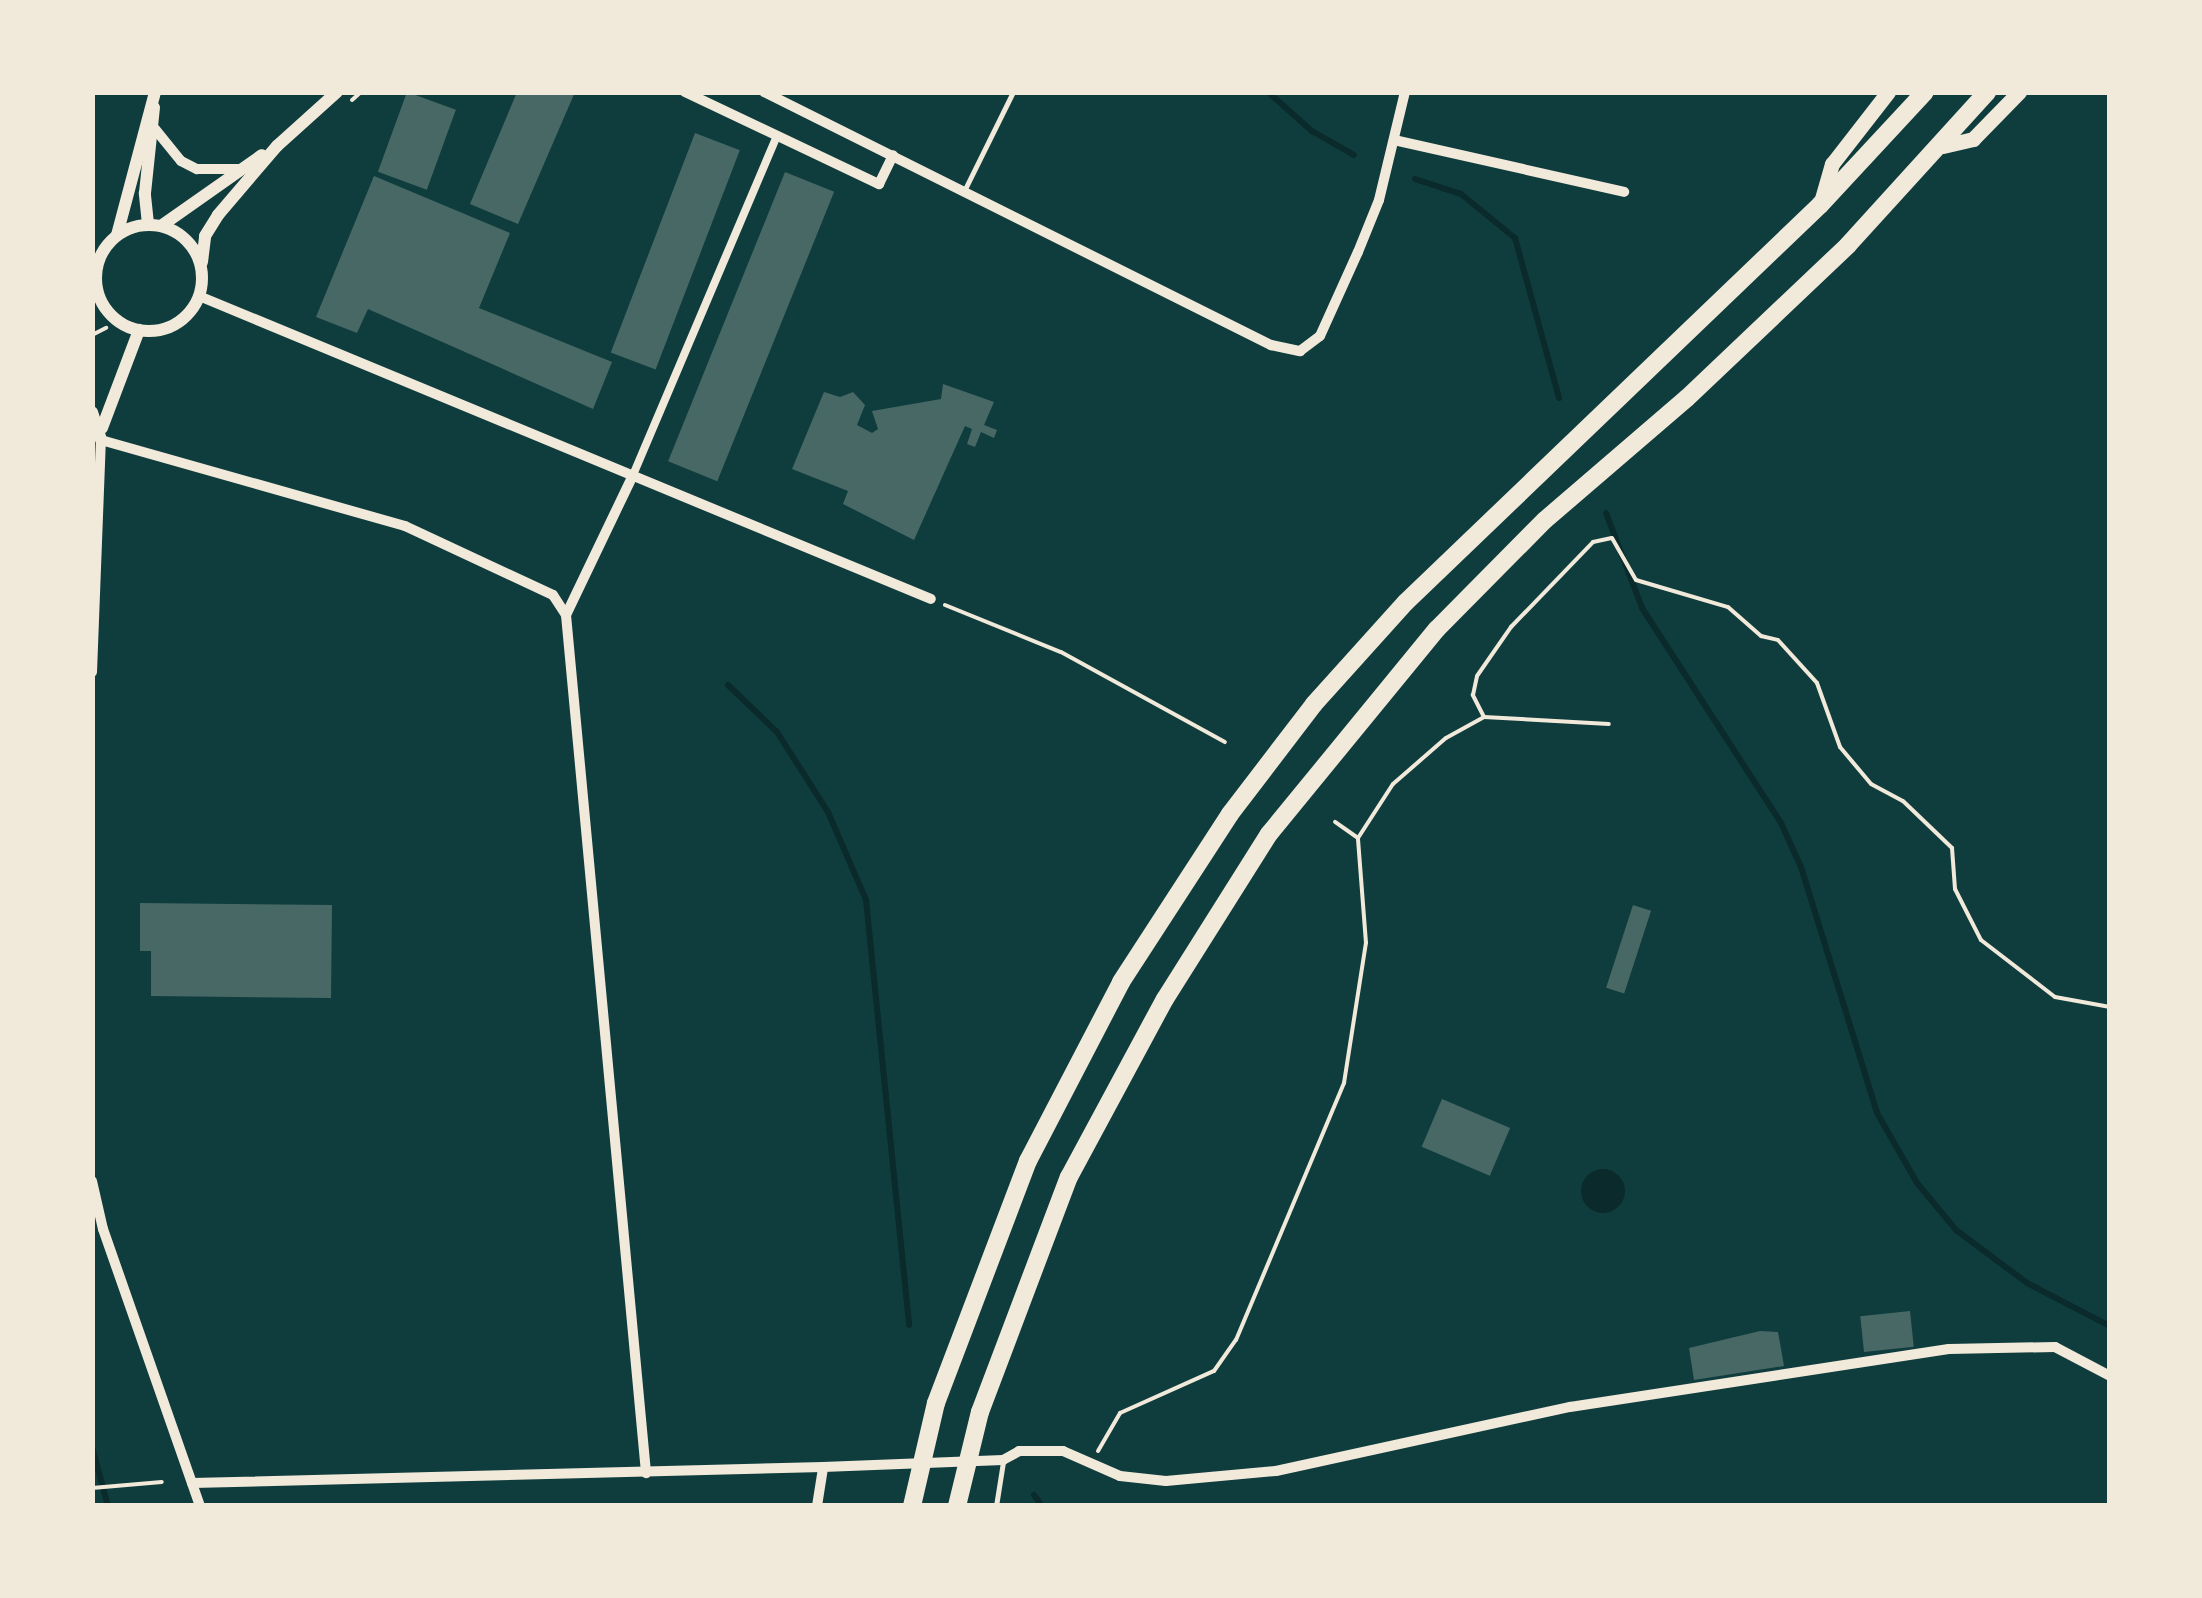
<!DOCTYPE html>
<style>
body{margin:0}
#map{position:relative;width:2202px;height:1598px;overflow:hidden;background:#0f3d3e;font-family:Arial,sans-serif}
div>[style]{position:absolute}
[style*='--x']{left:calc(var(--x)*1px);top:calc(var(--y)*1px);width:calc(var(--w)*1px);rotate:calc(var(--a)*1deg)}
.water>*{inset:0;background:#0a2a2b}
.round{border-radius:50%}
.stream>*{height:6px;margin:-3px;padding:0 3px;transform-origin:3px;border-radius:3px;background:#0a2a2b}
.building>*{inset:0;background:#486865;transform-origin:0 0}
.path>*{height:4px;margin:-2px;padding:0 2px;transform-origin:2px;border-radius:2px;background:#f1e9da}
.service>*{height:5px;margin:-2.5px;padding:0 2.5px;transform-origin:2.5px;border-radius:2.5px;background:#f1e9da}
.pedestrian>*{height:8px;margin:-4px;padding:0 4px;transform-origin:4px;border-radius:4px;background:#f1e9da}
.minor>*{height:10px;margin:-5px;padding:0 5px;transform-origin:5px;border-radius:5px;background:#f1e9da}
.tertiary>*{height:12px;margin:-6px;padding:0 6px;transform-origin:6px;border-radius:6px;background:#f1e9da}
.tertiary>.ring{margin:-6px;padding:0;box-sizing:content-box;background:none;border:12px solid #f1e9da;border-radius:50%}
.trunk>*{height:15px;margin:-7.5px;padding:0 7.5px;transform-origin:7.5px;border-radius:7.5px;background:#f1e9da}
.motorway>*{height:18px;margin:-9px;padding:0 9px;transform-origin:9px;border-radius:9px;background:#f1e9da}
span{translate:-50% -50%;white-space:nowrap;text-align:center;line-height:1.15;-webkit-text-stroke:8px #f1e9da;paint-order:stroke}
.frame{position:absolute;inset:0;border:95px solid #f1e9da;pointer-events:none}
</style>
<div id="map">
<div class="water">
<div class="round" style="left:1581px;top:1169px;width:44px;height:44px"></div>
</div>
<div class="stream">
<div style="--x:1268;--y:92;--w:59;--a:41.6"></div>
<div style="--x:1312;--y:131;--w:48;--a:29.7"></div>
<div style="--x:1415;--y:179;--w:48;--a:18.1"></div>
<div style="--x:1461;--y:194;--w:70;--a:39.2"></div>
<div style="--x:1515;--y:238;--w:166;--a:74.6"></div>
<div style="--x:1606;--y:513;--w:102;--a:69.2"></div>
<div style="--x:1642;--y:608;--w:256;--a:57.1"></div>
<div style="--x:1781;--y:823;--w:48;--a:65.6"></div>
<div style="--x:1801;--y:867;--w:257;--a:72.8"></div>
<div style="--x:1877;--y:1113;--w:81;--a:60.3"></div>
<div style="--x:1917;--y:1183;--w:61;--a:50.3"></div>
<div style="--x:1956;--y:1230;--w:89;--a:36.7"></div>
<div style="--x:2027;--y:1283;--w:93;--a:27.4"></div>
<div style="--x:728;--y:685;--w:68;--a:43.8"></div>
<div style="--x:777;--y:732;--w:95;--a:57.5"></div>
<div style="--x:828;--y:812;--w:96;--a:66.6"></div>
<div style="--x:866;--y:900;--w:427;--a:84.2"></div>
<div style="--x:92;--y:1447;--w:61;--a:74.8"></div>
<div style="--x:1034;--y:1495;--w:14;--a:54"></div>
</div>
<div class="building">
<div style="left:407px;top:92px;width:52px;height:85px;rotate:20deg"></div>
<div style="clip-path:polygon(517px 92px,575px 92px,518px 224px,470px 204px)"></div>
<div style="left:695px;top:133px;width:48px;height:235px;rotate:21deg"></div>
<div style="left:785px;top:172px;width:53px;height:312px;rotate:22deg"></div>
<div style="clip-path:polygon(374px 176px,510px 233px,479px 308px,612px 362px,593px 409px,368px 309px,357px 333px,316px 317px)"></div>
<div style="clip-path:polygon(943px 384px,994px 402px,984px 425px,997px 430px,994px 438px,981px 432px,975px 447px,967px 444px,972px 429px,965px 426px,914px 540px,843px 504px,848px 491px,792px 469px,824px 392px,840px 397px,853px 392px,865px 405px,857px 425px,872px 433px,878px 429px,872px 411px,941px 399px)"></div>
<div style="clip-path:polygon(140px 903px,332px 905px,331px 998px,151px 996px,151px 951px,140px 951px)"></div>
<div style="left:1633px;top:905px;width:19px;height:87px;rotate:18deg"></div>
<div style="left:1442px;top:1099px;width:74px;height:52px;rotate:23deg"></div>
<div style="left:1910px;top:1311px;width:36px;height:50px;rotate:84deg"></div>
<div style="clip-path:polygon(1760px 1331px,1778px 1332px,1784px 1366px,1694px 1380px,1689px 1348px)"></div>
</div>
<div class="path">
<div style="--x:352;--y:100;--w:12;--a:-42"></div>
<div style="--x:92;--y:335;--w:16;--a:-27"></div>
<div style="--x:945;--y:605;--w:125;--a:22.1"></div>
<div style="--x:1061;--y:652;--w:187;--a:28.8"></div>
<div style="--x:1484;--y:717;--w:25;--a:-117"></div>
<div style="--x:1473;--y:695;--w:19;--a:-78"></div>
<div style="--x:1477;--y:676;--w:60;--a:-55.2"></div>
<div style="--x:1511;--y:627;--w:118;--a:-46"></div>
<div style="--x:1593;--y:542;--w:19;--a:-12"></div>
<div style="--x:1612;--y:538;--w:48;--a:60.3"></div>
<div style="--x:1636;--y:580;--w:96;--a:16.4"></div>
<div style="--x:1728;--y:607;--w:44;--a:41.3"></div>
<div style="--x:1761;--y:636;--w:17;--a:13"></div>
<div style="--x:1778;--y:640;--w:58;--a:47.8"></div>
<div style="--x:1817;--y:683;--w:68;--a:70.2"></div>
<div style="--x:1840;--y:747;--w:48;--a:50"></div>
<div style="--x:1871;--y:784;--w:36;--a:28"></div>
<div style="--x:1903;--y:801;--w:68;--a:43.8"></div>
<div style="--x:1952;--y:848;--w:41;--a:85.8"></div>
<div style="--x:1955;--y:889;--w:57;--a:63"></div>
<div style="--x:1981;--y:940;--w:93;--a:37.6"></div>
<div style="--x:2055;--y:997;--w:56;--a:10.3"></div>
<div style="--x:1358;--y:838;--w:64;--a:-57.1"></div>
<div style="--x:1393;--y:784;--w:70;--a:-41"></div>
<div style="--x:1446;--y:738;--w:43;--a:-28.9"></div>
<div style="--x:1484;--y:717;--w:125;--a:3.2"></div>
<div style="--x:1098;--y:1451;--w:44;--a:-59.9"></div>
<div style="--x:1120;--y:1413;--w:103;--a:-24.1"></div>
<div style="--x:1214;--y:1371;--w:38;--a:-55"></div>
<div style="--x:1236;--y:1340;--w:279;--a:-67.2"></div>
<div style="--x:1344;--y:1083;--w:142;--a:-81.1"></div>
<div style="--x:1366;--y:943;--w:105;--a:-94.4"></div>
<div style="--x:1358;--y:838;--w:28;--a:-145"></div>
<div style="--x:92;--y:1488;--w:70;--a:-4.9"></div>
</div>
<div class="service">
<div style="--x:964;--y:191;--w:110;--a:-63.7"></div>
<div style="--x:996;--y:1506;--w:45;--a:-81"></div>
</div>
<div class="pedestrian">
<div style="--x:633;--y:475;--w:368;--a:-67"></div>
</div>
<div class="minor">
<div style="--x:685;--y:92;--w:215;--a:25.4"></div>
<div style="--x:879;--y:184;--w:32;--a:-64"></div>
<div style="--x:764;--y:92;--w:567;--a:26.52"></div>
<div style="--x:1271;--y:345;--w:30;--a:12"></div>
<div style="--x:1300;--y:351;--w:25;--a:-37"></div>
<div style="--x:1320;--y:336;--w:92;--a:-65.7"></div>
<div style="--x:1358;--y:252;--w:56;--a:-68"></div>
<div style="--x:1379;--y:200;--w:111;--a:-76.5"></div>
<div style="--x:155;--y:129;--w:41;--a:50.9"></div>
<div style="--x:181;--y:161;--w:18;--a:27"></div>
<div style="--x:197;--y:169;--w:42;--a:0"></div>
<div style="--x:1394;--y:140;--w:236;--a:12.7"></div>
<div style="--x:199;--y:296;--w:792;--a:22.49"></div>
<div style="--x:566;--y:615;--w:155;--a:-64.4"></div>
<div style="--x:92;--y:672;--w:232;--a:-87.8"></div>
<div style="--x:101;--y:440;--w:316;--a:15.8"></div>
<div style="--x:405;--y:526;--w:163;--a:25"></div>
<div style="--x:553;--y:595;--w:24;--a:57"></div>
<div style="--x:566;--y:615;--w:862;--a:84.67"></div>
<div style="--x:92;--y:1181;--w:49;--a:77.1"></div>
<div style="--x:103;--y:1229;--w:293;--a:70.7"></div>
<div style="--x:192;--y:1483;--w:631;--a:-1.45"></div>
<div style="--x:823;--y:1467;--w:180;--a:-2.2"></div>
<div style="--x:1003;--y:1460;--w:18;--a:-29"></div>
<div style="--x:1019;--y:1451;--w:44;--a:0"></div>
<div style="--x:1063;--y:1451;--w:62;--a:23.7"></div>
<div style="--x:1120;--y:1476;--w:46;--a:6.2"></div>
<div style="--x:1166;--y:1481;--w:110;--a:-5.2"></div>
<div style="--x:1276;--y:1471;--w:301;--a:-12.3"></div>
<div style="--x:1570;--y:1407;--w:383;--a:-8.7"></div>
<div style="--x:1949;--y:1349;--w:106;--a:-1.1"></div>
<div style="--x:2055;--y:1347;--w:62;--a:27.8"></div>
<div style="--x:817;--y:1506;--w:39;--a:-81"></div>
</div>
<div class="tertiary">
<div style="--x:148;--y:224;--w:31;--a:-96"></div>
<div style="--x:145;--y:193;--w:86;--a:-84"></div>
<div class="ring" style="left:96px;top:225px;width:94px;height:94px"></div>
<div style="--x:161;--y:226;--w:123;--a:-35.1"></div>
<div style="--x:117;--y:235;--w:148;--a:-75.1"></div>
<div style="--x:202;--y:262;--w:26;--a:-83"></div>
<div style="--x:205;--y:236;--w:25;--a:-58"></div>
<div style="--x:218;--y:215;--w:91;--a:-49.5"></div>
<div style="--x:277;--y:146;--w:81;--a:-42"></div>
<div style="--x:92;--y:412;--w:29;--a:72"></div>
<div style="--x:102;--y:428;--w:105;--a:-69.3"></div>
</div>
<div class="trunk">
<div style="--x:1943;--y:146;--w:31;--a:-13"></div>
<div style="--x:1973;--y:139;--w:66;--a:-45.6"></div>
<div style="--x:1821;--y:202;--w:40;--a:-74"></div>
<div style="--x:1832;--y:164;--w:91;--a:-52.1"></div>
</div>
<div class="motorway">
<div style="--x:912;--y:1506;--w:106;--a:-76.9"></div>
<div style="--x:936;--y:1403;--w:259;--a:-69.2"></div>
<div style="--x:1028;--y:1161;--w:202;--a:-62.5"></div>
<div style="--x:1121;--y:982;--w:200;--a:-57"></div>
<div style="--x:1230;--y:814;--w:138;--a:-52.6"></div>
<div style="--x:1314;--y:704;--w:137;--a:-48"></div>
<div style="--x:1406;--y:602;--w:574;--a:-43.8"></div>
<div style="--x:1820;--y:205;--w:154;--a:-47.1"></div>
<div style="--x:957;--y:1506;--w:97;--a:-76.3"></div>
<div style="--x:980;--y:1412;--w:251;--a:-69.3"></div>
<div style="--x:1069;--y:1177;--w:202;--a:-61.7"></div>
<div style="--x:1165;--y:999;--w:195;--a:-57.8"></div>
<div style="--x:1269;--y:834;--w:265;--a:-50.7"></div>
<div style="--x:1437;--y:629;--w:153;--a:-45.3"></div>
<div style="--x:1545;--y:520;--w:187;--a:-40.7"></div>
<div style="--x:1687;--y:398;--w:222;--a:-43.5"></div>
<div style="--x:1848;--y:245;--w:207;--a:-47.7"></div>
</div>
<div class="frame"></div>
</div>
